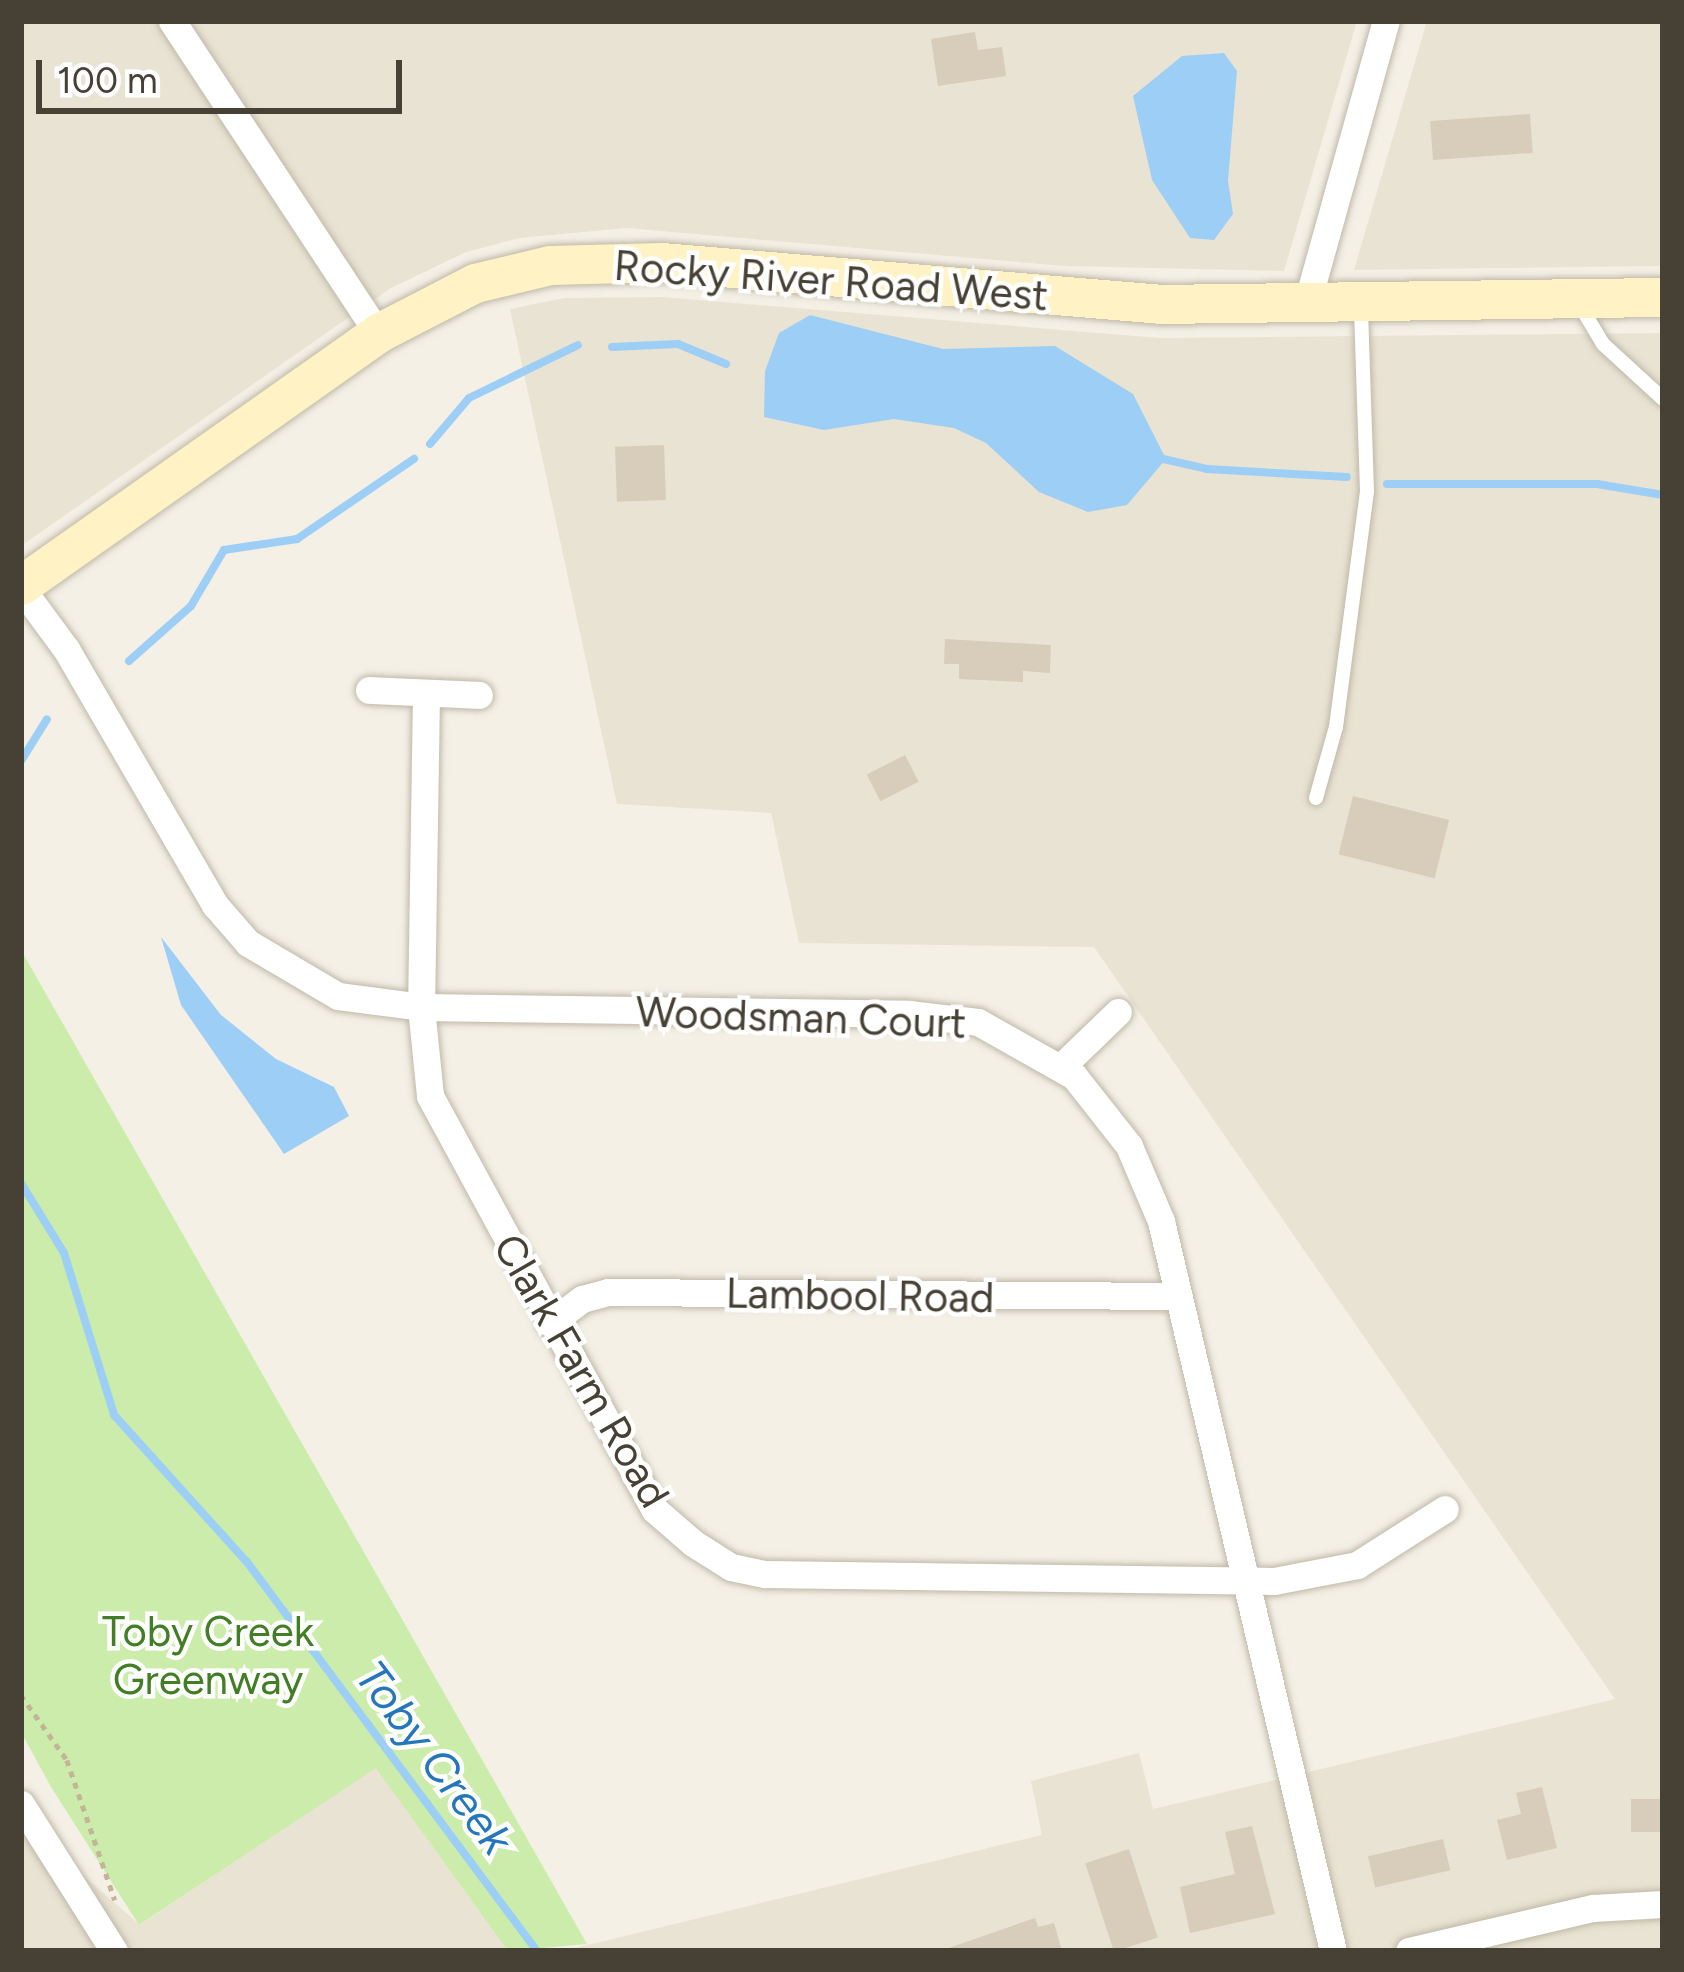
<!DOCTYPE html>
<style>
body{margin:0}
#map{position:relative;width:1684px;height:1972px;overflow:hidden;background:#f4f0e6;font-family:Figtree,sans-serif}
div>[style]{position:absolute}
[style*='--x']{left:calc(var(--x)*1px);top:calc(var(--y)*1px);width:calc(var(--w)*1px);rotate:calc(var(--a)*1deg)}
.residential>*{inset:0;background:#e9e3d3}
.green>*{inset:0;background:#ccecab}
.water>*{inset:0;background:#9dcef6}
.stream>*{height:8px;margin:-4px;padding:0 4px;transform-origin:4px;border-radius:4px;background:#9dcef6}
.building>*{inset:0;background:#d7cdba;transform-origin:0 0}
.path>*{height:4.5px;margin-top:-2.25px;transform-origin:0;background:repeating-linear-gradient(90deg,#c3b698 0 6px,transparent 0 12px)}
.roads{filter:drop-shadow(0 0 3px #c0b9a8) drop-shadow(0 0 3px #c0b9a8)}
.lane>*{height:14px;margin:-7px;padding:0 7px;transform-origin:7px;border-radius:7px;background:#fff}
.street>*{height:27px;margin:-13.5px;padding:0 13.5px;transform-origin:13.5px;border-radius:13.5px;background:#fff}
.secondary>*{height:39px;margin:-19.5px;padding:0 19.5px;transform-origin:19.5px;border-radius:19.5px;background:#fff3c5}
span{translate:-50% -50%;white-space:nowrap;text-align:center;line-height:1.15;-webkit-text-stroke:9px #fff;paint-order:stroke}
.street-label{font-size:42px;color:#474135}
.park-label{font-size:42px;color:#427e23}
.water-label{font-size:45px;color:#2576bb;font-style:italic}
.frame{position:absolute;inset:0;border:24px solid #474135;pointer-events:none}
.scale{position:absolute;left:36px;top:60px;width:366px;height:54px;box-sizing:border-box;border:6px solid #474135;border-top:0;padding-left:15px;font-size:36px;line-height:42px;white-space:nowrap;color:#474135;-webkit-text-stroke:9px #fff;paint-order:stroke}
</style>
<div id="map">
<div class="residential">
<div style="clip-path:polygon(21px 21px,1357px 21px,1284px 271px,1064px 266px,626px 228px,520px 238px,466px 252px,391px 288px,21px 546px)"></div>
<div style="clip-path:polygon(1427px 21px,1663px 21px,1663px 266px,1354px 270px)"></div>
<div style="clip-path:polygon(662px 297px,1160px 338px,1663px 333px,1663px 1951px,563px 1951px,1042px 1835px,1031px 1781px,1139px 1753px,1153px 1809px,1615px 1699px,1094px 947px,799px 943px,771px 813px,617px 804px,510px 309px,564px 298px)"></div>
<div style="clip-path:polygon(376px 1767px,508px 1951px,21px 1951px,21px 1821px,140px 1925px)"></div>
</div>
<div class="green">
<div style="clip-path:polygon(21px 950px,587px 1944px,508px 1951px,376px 1768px,139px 1925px,51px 1787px,21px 1732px)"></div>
</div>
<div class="water">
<div style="clip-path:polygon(1224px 53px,1237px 71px,1228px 181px,1233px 214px,1214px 240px,1190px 238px,1152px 180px,1133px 96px,1182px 56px)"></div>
<div style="clip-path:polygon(810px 315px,943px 349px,1055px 346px,1133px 394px,1166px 459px,1127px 505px,1088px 512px,1039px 492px,986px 443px,954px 428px,894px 419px,824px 430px,764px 417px,765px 371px,779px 333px)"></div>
<div style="clip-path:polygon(161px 937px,221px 1015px,276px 1059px,334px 1087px,349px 1116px,284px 1154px,181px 1005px)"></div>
</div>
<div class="stream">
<div style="--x:612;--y:347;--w:66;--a:-2.6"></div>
<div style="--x:678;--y:344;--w:52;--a:22.6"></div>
<div style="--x:430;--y:444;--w:60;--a:-49.7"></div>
<div style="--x:469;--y:398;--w:121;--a:-25.9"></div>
<div style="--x:1159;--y:458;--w:49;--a:12.9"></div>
<div style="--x:1207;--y:469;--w:140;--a:3.3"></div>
<div style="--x:1387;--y:484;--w:210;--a:0"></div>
<div style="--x:1597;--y:484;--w:67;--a:9.5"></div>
<div style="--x:129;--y:661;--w:83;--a:-41.6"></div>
<div style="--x:191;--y:606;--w:65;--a:-59.5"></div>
<div style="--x:224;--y:550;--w:74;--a:-8.6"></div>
<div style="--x:297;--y:539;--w:142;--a:-34.4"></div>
<div style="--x:21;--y:761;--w:49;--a:-58.2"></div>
<div style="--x:21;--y:1183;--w:82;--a:58.4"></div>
<div style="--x:64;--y:1253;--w:170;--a:72.8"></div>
<div style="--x:114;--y:1415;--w:198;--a:47.9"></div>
<div style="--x:247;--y:1562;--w:485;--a:53.3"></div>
</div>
<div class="building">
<div style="clip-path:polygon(975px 32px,978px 50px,1002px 47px,1006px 76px,938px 86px,931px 39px)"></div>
<div style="left:1530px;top:114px;width:39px;height:100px;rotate:86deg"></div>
<div style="left:664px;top:445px;width:55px;height:49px;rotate:88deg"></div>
<div style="clip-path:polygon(945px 639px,1051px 645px,1050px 673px,1023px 671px,1023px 682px,959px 679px,959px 664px,944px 664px)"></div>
<div style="left:905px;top:755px;width:30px;height:43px;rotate:63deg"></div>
<div style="left:1353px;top:796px;width:99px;height:60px;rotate:14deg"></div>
<div style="clip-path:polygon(1542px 1787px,1557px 1848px,1507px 1860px,1497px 1820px,1521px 1814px,1516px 1793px)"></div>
<div style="left:1663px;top:1799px;width:33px;height:32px;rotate:90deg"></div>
<div style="clip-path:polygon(1252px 1826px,1275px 1914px,1190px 1933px,1180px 1887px,1235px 1874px,1225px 1832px)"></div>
<div style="left:1443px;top:1839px;width:32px;height:77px;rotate:77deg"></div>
<div style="left:1129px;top:1849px;width:93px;height:46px;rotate:72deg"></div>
<div style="clip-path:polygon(1035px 1918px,1038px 1927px,1054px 1923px,1062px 1951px,940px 1951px)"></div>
</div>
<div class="path">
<div style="--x:21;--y:1695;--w:80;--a:54.7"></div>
<div style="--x:67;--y:1760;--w:148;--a:71.1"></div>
</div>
<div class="roads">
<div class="lane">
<div style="--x:1578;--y:302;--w:49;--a:59.2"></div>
<div style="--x:1603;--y:344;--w:81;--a:42.5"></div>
<div style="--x:1316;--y:798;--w:74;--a:-74.3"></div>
<div style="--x:1336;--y:727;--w:238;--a:-82.5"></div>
<div style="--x:1367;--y:491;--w:184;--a:-91.9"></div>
</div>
<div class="street">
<div style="--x:172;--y:21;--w:374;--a:56.6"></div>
<div style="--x:1307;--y:303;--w:293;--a:-74.4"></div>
<div style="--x:21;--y:588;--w:76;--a:53.6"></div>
<div style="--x:66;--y:649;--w:296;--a:59.8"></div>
<div style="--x:215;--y:905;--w:50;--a:49"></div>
<div style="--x:248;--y:943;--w:104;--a:30.5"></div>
<div style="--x:338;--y:996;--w:84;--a:7.5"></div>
<div style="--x:421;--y:1007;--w:488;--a:0.8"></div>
<div style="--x:909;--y:1014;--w:69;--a:6.6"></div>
<div style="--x:978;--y:1022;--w:110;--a:29.4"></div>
<div style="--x:1074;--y:1076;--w:89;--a:51.8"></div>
<div style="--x:1129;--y:1146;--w:82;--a:66.9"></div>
<div style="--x:1161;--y:1221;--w:750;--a:76.74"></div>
<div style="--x:369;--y:690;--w:110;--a:2.6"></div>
<div style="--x:426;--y:694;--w:313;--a:90.9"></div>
<div style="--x:421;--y:1007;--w:89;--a:84.2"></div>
<div style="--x:430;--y:1096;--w:471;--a:61.5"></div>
<div style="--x:655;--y:1510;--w:50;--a:41"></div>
<div style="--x:693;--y:1543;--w:45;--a:32.3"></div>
<div style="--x:731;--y:1567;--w:35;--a:12"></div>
<div style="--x:765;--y:1574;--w:509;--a:0.79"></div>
<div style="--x:1274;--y:1581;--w:85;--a:-10.9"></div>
<div style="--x:1357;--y:1565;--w:104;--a:-32.5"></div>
<div style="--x:1061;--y:1067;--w:79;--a:-44"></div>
<div style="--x:550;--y:1323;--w:40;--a:-37"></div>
<div style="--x:582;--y:1299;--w:27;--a:-15"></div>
<div style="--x:608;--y:1292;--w:570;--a:0.4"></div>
<div style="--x:21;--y:1804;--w:174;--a:57.7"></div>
<div style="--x:1409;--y:1951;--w:189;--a:-13.2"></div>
<div style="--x:1593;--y:1908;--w:70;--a:-3.3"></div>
</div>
<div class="secondary">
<div style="--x:21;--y:585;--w:437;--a:-35.2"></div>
<div style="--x:378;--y:333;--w:109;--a:-27.3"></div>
<div style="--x:475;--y:283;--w:77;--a:-13.5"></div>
<div style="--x:550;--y:265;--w:112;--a:-1.5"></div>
<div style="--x:662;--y:262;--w:499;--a:4.8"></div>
<div style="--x:1159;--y:304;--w:504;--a:-0.8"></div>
</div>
</div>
<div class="street-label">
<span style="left:831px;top:281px;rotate:4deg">Rocky River Road West</span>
<span style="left:801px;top:1018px;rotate:2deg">Woodsman Court</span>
<span style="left:860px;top:1296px;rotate:1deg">Lambool Road</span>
<span style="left:581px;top:1371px;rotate:60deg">Clark Farm Road</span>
</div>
<div class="park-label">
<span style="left:208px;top:1656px">Toby Creek<br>Greenway</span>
</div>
<div class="water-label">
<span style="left:434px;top:1758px;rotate:53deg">Toby Creek</span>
</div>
<div class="frame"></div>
<div class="scale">100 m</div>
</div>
